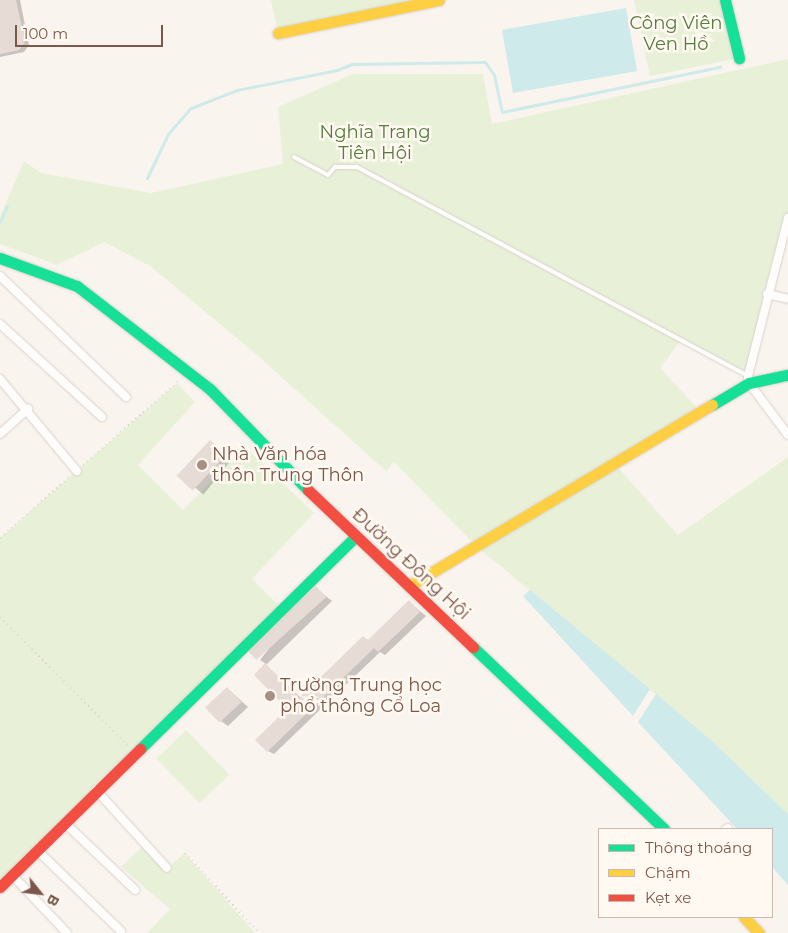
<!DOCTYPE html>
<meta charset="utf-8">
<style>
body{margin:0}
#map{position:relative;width:788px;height:933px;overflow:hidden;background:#faf4ee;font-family:Montserrat,sans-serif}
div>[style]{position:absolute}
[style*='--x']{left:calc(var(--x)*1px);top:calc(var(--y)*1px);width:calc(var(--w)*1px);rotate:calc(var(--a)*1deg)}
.green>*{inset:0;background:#e8f1d8;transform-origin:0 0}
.water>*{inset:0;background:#cfeaeb;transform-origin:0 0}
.shadow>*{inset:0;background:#0003;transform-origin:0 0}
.stream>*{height:3px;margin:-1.5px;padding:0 1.5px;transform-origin:1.5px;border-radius:1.5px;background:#cfeaeb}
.building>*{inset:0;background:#e6dcd5;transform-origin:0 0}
.path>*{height:2px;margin-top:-1px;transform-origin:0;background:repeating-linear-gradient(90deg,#ddd2ce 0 1px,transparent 0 5px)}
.roads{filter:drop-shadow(0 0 1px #d9d1cc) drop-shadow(0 0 1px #d9d1cc)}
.lane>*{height:4px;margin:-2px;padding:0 2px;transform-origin:2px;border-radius:2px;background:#fefdfc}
.street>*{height:8px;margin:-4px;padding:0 4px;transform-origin:4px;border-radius:4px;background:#fefdfc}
.fast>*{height:11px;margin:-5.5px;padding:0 5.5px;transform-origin:5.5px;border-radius:5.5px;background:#16e098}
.slow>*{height:11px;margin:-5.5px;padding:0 5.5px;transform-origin:5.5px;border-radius:5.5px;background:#ffcf43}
.jam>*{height:11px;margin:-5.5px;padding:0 5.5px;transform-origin:5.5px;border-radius:5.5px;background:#f24e42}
.dots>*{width:14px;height:14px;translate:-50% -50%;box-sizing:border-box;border:2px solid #fff9f2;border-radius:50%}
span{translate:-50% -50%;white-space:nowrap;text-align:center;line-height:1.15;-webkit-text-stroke:5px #fff9f2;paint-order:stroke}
.park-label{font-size:18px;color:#557c3e}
.poi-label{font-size:18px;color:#7c584a}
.left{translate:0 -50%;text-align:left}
.street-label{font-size:18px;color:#7c584a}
.legend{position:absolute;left:598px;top:828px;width:175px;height:90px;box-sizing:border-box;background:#fff9f2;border:1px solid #cbb9af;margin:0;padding:6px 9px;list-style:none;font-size:15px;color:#7c584a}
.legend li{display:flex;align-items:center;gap:10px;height:25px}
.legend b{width:25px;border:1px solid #cbb9af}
.north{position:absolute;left:15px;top:868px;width:50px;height:50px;-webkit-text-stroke:4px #fff9f2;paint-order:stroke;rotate:119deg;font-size:14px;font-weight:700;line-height:20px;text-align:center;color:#7c584a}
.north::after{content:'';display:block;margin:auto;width:18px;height:22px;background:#7c584a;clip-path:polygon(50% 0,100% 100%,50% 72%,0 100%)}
.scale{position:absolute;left:15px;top:25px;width:148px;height:22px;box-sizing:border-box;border:2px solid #7c584a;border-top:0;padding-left:6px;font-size:15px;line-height:18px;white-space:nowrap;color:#7c584a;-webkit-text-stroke:4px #fff9f2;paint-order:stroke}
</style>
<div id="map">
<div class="green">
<div style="clip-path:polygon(271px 0,439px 0,278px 33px)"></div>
<div style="clip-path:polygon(634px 0,725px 0,739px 58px,650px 76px)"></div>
<div style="clip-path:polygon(788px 59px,788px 220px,748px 376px,681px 340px,660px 368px,701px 412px,615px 464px,678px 535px,788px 457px,788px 814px,711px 740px,476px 546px,394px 462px,386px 471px,250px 349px,150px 266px,104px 242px,57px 265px,0 244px,0 216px,24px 161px,41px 173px,151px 193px,283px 164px,278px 107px,353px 74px,483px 74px,492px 124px)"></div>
<div style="clip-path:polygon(177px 383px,195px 402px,138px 465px,183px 510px,245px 447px,314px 513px,252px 579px,283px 610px,0 888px,0 538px)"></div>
<div style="left:186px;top:730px;width:62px;height:41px;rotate:46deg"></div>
<div style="clip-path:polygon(145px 844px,167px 868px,185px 853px,255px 933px,147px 933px,170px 909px,121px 867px)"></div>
</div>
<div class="water">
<div style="left:626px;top:8px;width:64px;height:126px;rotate:80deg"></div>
<div style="clip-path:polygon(530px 590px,650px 689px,633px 716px,523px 596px)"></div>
<div style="clip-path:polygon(656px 694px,711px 740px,788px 814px,788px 885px,772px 867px,772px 829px,737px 829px,638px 722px)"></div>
</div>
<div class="shadow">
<div style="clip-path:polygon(0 0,20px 0,29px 45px,24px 52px,0 57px)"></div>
<div style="left:210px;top:442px;width:28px;height:45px;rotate:39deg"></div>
<div style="clip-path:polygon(316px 588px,332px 601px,266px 665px,301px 698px,363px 637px,369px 641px,409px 602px,426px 616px,385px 655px,380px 652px,274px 754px,268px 751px,289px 709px,255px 675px,266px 664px,260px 660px)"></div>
<div style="clip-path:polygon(227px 688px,248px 707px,228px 726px,221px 721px)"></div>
</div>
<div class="stream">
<div style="--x:147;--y:178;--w:49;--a:-64.5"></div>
<div style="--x:168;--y:134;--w:35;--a:-49"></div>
<div style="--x:191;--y:108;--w:49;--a:-21.4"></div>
<div style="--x:237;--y:90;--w:102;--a:-11.3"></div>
<div style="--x:337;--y:70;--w:16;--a:-22"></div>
<div style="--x:352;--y:64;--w:133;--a:-0.9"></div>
<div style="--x:485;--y:62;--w:16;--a:55"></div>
<div style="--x:494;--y:75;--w:38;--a:78"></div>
<div style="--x:502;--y:112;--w:223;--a:-11.7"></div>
<div style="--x:0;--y:222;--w:17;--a:-66"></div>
</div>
<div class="building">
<div style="clip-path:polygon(0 0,16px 0,25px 42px,19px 50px,0 54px)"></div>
<div style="left:210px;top:440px;width:22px;height:49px;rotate:43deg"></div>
<div style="left:316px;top:586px;width:15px;height:94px;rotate:48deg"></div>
<div style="clip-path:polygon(409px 600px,420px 612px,378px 652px,374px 648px,267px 752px,255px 740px,287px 709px,254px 675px,265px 663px,299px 698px,363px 636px,368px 640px)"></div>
<div style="left:227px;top:687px;width:21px;height:30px;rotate:47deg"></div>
</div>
<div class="path">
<div style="--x:83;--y:465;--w:130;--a:-41.3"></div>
<div style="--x:0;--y:538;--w:94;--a:-41.5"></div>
<div style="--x:0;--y:617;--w:183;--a:45.2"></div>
<div style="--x:185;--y:853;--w:109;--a:47.2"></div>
</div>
<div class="roads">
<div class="lane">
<div style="--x:294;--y:157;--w:38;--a:28"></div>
<div style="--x:328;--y:175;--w:11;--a:-49"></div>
<div style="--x:335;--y:167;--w:22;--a:0"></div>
<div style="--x:357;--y:167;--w:443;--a:28.1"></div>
</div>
<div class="street">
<div style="--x:788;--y:218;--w:163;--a:104.2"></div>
<div style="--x:748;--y:376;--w:7;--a:82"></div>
<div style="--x:749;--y:383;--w:65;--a:53.1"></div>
<div style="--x:0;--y:276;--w:175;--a:43.8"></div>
<div style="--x:767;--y:294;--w:22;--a:13"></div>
<div style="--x:0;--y:324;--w:138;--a:42.4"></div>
<div style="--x:0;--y:379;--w:120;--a:50.1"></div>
<div style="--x:0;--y:434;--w:38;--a:-42"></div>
<div style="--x:96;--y:790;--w:105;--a:47.7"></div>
<div style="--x:65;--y:823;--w:97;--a:43.7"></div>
<div style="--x:726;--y:829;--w:2;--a:-27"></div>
<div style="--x:37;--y:850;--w:117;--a:44"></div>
<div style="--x:12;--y:875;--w:80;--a:46.5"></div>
</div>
<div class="fast">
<div style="--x:725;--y:0;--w:60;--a:76.4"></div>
<div style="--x:0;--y:258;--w:82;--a:20"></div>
<div style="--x:77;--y:286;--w:168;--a:37.8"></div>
<div style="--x:210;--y:389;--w:141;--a:45.9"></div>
<div style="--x:712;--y:405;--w:43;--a:-30.7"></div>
<div style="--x:749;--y:383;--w:40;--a:-12"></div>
<div style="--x:473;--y:647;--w:264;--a:43.6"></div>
<div style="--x:140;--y:749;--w:303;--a:-44.6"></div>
</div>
<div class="slow">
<div style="--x:278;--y:33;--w:164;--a:-11.6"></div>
<div style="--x:409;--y:586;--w:353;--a:-30.9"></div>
<div style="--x:744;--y:917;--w:22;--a:47"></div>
</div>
<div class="jam">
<div style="--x:308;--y:490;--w:228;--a:43.6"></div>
<div style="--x:0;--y:887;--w:197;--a:-44.6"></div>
</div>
</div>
<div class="dots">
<div style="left:202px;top:465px;background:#a88f83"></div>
<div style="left:270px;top:696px;background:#a88f83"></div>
</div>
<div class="park-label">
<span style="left:676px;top:34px">Công Viên<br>Ven Hồ</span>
<span style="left:375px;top:143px">Nghĩa Trang<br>Tiên Hội</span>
</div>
<div class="poi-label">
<span class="left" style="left:212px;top:465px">Nhà Văn hóa<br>thôn Trung Thôn</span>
<span class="left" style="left:280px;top:696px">Trường Trung học<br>phổ thông Cổ Loa</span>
</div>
<div class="street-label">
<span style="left:411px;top:564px;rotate:43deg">Đường Đông Hội</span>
</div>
<ul class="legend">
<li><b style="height:6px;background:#16e098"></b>Thông thoáng</li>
<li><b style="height:6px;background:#ffcf43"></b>Chậm</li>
<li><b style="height:6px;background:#f24e42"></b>Kẹt xe</li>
</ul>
<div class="north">B</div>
<div class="scale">100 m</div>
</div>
